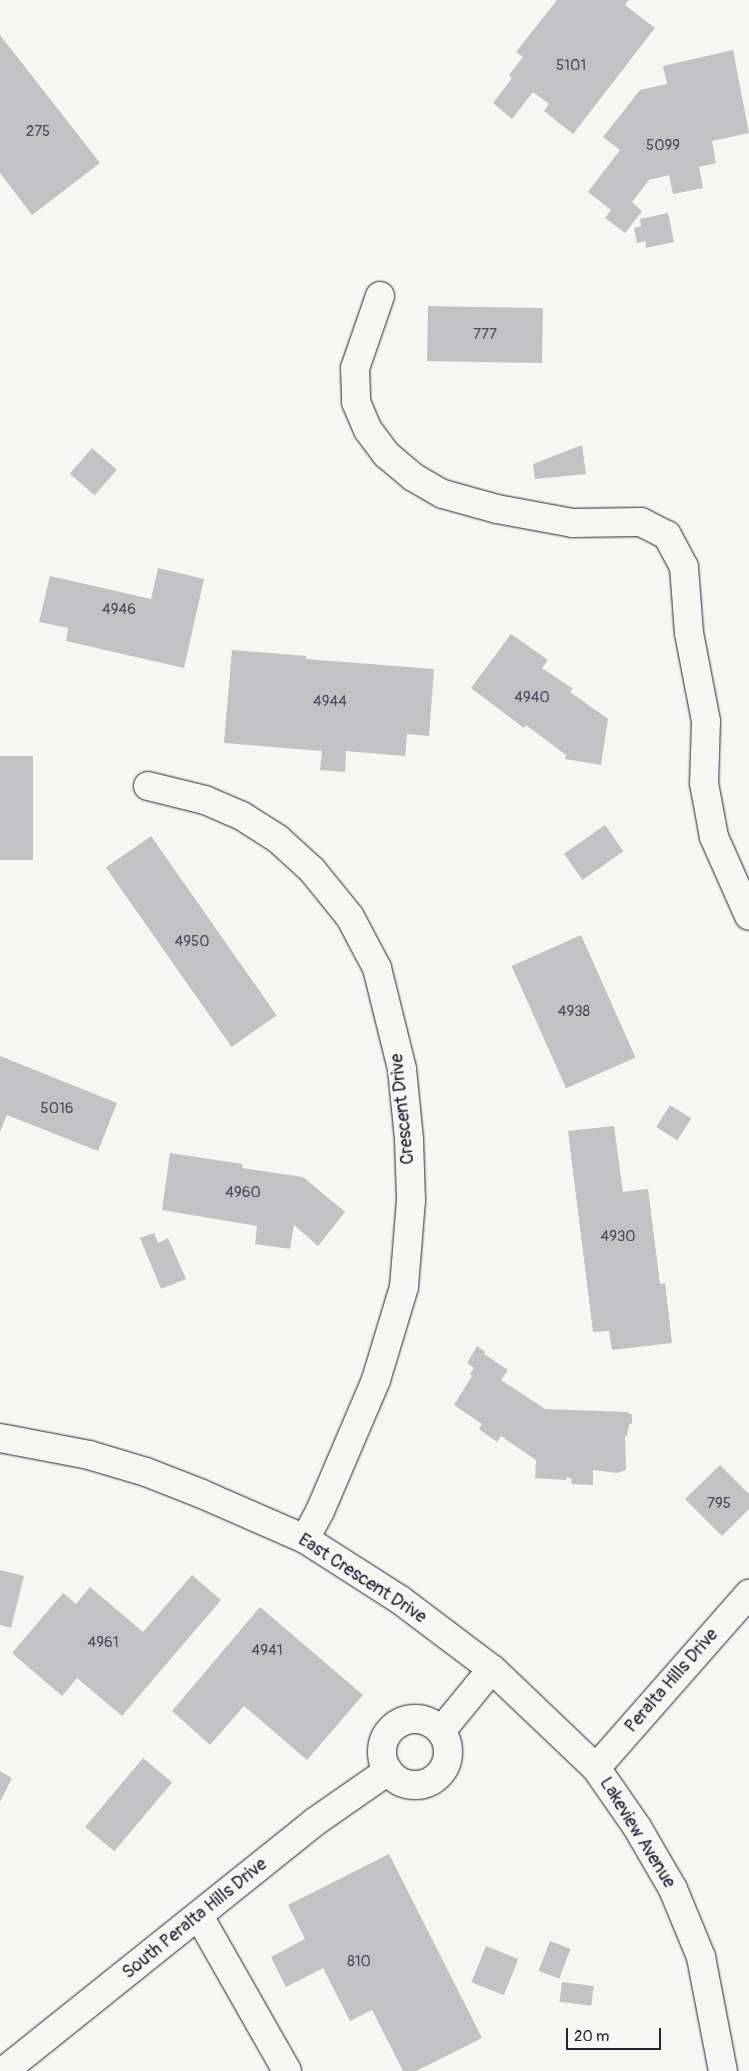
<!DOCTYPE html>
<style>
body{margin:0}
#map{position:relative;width:749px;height:2071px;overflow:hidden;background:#f6f6f2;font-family:Pangolin,sans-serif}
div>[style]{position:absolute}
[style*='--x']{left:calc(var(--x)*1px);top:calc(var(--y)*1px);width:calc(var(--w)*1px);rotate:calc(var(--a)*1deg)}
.building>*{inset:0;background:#c2c2c4;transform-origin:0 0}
.roads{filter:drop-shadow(0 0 1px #22223b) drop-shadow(0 0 1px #22223b)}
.minor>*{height:28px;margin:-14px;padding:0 14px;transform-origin:14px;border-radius:14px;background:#f6f6f2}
.minor>.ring{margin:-14px;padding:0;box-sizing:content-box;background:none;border:28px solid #f6f6f2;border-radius:50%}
span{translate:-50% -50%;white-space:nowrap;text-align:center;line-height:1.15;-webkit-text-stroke:4.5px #f6f6f2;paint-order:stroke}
.number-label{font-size:15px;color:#4a4a5d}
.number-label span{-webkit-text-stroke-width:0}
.street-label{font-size:18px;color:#22223b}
.scale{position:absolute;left:566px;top:2028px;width:95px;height:22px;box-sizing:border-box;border:2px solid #22223b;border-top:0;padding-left:6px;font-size:15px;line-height:18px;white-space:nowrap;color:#22223b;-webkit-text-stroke:4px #f6f6f2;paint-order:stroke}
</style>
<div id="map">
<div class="building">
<div style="clip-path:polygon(557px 0,629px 0,625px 5px,655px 28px,573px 134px,544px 111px,549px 104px,533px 92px,512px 119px,493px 103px,512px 78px,509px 75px,523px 57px,516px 52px)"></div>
<div style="clip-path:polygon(0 35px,100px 163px,32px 215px,0 173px)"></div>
<div style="clip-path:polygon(733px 50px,749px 133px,712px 141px,716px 163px,699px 167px,703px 188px,673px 194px,669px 175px,649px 180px,632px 202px,642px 211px,625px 233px,605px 218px,611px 210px,588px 192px,620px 150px,603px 137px,640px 90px,667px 84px,663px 66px)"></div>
<div style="clip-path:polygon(668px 213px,674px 242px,646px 248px,645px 241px,637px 243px,634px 228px,641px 226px,640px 219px)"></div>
<div style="left:428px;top:306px;width:115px;height:55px;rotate:1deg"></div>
<div style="clip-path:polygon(582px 445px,586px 474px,535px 479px,533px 464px)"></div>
<div style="left:92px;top:448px;width:33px;height:34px;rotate:41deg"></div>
<div style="clip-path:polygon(158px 568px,204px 579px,184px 668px,66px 641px,68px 628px,39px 622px,50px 576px,151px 599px)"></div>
<div style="clip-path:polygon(511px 634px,548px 660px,542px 668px,573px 689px,570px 692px,608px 719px,601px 765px,565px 759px,566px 755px,526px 725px,524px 728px,471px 688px)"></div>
<div style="clip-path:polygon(232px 650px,306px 656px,306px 659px,434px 669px,429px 736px,407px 734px,405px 756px,346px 751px,345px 772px,320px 770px,322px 751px,224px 743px)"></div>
<div style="left:0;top:756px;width:33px;height:104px"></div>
<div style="left:605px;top:825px;width:32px;height:50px;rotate:55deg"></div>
<div style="left:151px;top:836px;width:219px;height:55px;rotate:55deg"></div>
<div style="left:581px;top:935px;width:134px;height:76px;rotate:66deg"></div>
<div style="clip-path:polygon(0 1056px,117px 1103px,98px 1151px,7px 1115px,0 1132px)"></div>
<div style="left:670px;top:1105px;width:25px;height:26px;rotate:32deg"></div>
<div style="clip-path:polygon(614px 1126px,623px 1192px,648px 1189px,660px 1284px,665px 1283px,672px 1343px,612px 1350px,609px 1331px,593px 1332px,568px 1131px)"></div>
<div style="clip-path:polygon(170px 1153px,243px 1164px,242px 1168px,303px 1177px,345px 1212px,318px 1246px,294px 1225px,290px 1249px,255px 1244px,257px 1226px,162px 1210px)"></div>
<div style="clip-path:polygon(154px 1233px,158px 1243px,168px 1238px,186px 1279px,161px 1289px,140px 1238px)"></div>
<div style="clip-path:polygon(477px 1346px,485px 1352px,484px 1354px,508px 1370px,501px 1380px,545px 1409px,627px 1412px,632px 1415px,632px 1423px,629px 1425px,627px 1436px,625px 1436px,626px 1470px,617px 1473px,593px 1470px,593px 1485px,571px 1484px,572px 1479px,567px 1477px,566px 1480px,535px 1478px,536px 1460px,501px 1436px,497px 1442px,479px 1429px,482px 1424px,454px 1405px,472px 1376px,470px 1374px,474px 1368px,467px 1363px)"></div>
<div style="clip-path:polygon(720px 1465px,749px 1494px,749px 1509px,722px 1536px,685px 1499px)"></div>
<div style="clip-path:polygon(0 1570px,24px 1576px,11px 1628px,0 1625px)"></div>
<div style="clip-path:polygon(192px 1575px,221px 1600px,122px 1716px,77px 1678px,62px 1696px,12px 1653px,63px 1593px,76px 1604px,90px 1587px,143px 1632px)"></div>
<div style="clip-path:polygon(260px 1607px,363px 1695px,307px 1760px,244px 1706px,210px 1745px,172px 1711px)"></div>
<div style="left:143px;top:1758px;width:38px;height:90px;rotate:40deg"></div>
<div style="clip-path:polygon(0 1771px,12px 1778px,0 1802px)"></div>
<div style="clip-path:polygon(389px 1854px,482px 2038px,416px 2071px,403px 2071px,372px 2010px,350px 2021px,323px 1968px,286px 1987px,271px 1957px,305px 1939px,288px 1905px)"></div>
<div style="left:550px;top:1941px;width:22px;height:32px;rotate:21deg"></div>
<div style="left:486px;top:1946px;width:35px;height:39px;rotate:22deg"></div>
<div style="left:562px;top:1982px;width:32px;height:20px;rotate:7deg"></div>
</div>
<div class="roads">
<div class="minor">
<div style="--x:380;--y:296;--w:76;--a:109.1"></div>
<div style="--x:355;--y:368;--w:34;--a:88"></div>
<div style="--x:356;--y:402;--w:30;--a:67"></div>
<div style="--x:368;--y:430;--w:31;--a:53"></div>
<div style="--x:387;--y:455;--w:34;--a:40"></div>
<div style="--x:413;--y:477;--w:34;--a:30"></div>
<div style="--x:443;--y:494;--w:56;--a:15.5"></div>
<div style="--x:497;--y:509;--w:77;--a:10.4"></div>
<div style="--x:573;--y:523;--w:68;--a:-0.8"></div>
<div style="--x:641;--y:522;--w:29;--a:27"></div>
<div style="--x:667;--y:535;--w:36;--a:62"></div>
<div style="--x:684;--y:567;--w:66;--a:85.7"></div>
<div style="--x:689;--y:633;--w:90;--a:79.1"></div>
<div style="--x:706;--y:721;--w:62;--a:91.8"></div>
<div style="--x:704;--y:783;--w:55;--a:79.5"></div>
<div style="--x:714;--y:837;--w:86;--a:66.1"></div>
<div style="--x:148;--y:786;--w:59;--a:13.8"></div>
<div style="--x:205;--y:800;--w:40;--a:23.4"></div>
<div style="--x:242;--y:816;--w:43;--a:32.6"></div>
<div style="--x:278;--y:839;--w:46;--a:42.4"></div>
<div style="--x:312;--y:870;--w:60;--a:51"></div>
<div style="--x:350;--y:917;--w:58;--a:62.1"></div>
<div style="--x:377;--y:968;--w:104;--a:76.1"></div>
<div style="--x:402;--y:1069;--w:70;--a:84.3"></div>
<div style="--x:409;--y:1139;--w:61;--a:88.1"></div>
<div style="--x:411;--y:1200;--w:87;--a:94.6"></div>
<div style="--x:404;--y:1287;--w:97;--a:106.8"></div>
<div style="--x:376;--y:1380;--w:142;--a:113.1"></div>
<div style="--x:320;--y:1511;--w:32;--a:118"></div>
<div style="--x:0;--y:1438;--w:91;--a:10.8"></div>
<div style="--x:89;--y:1455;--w:59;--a:16.6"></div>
<div style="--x:146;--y:1472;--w:60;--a:21.4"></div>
<div style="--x:202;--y:1494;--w:112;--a:23.6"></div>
<div style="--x:305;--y:1539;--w:112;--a:32.6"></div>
<div style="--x:399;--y:1599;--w:116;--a:37"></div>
<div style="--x:492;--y:1669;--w:144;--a:43.6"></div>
<div style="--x:596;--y:1768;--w:72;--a:55.2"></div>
<div style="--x:637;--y:1827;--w:72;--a:59.9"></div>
<div style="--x:673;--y:1889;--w:74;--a:67.6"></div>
<div style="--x:701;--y:1957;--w:116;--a:79.1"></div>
<div class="ring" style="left:382px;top:1719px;width:38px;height:38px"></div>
<div style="--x:441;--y:1731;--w:80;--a:-50.6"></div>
<div style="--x:596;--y:1768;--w:232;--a:-48.7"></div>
<div style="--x:199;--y:1916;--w:178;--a:60.4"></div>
<div style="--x:4;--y:2071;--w:400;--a:-38.7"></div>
<div style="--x:316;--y:1821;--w:88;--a:-34.8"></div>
</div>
</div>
<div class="number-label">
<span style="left:571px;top:66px">5101</span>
<span style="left:38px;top:132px">275</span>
<span style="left:663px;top:146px">5099</span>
<span style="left:485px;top:335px">777</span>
<span style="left:119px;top:610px">4946</span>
<span style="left:532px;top:698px">4940</span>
<span style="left:330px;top:702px">4944</span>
<span style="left:192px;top:942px">4950</span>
<span style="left:574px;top:1012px">4938</span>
<span style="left:57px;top:1109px">5016</span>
<span style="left:243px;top:1193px">4960</span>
<span style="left:618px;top:1237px">4930</span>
<span style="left:719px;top:1504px">795</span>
<span style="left:103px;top:1643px">4961</span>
<span style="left:267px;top:1651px">4941</span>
<span style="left:359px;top:1962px">810</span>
</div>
<div class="street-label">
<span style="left:403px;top:1109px;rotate:-96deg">Crescent Drive</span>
<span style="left:362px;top:1579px;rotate:33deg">East Crescent Drive</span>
<span style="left:672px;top:1681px;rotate:-49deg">Peralta Hills Drive</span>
<span style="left:637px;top:1833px;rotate:58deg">Lakeview Avenue</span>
<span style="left:195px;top:1919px;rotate:-39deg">South Peralta Hills Drive</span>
</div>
<div class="scale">20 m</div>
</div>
